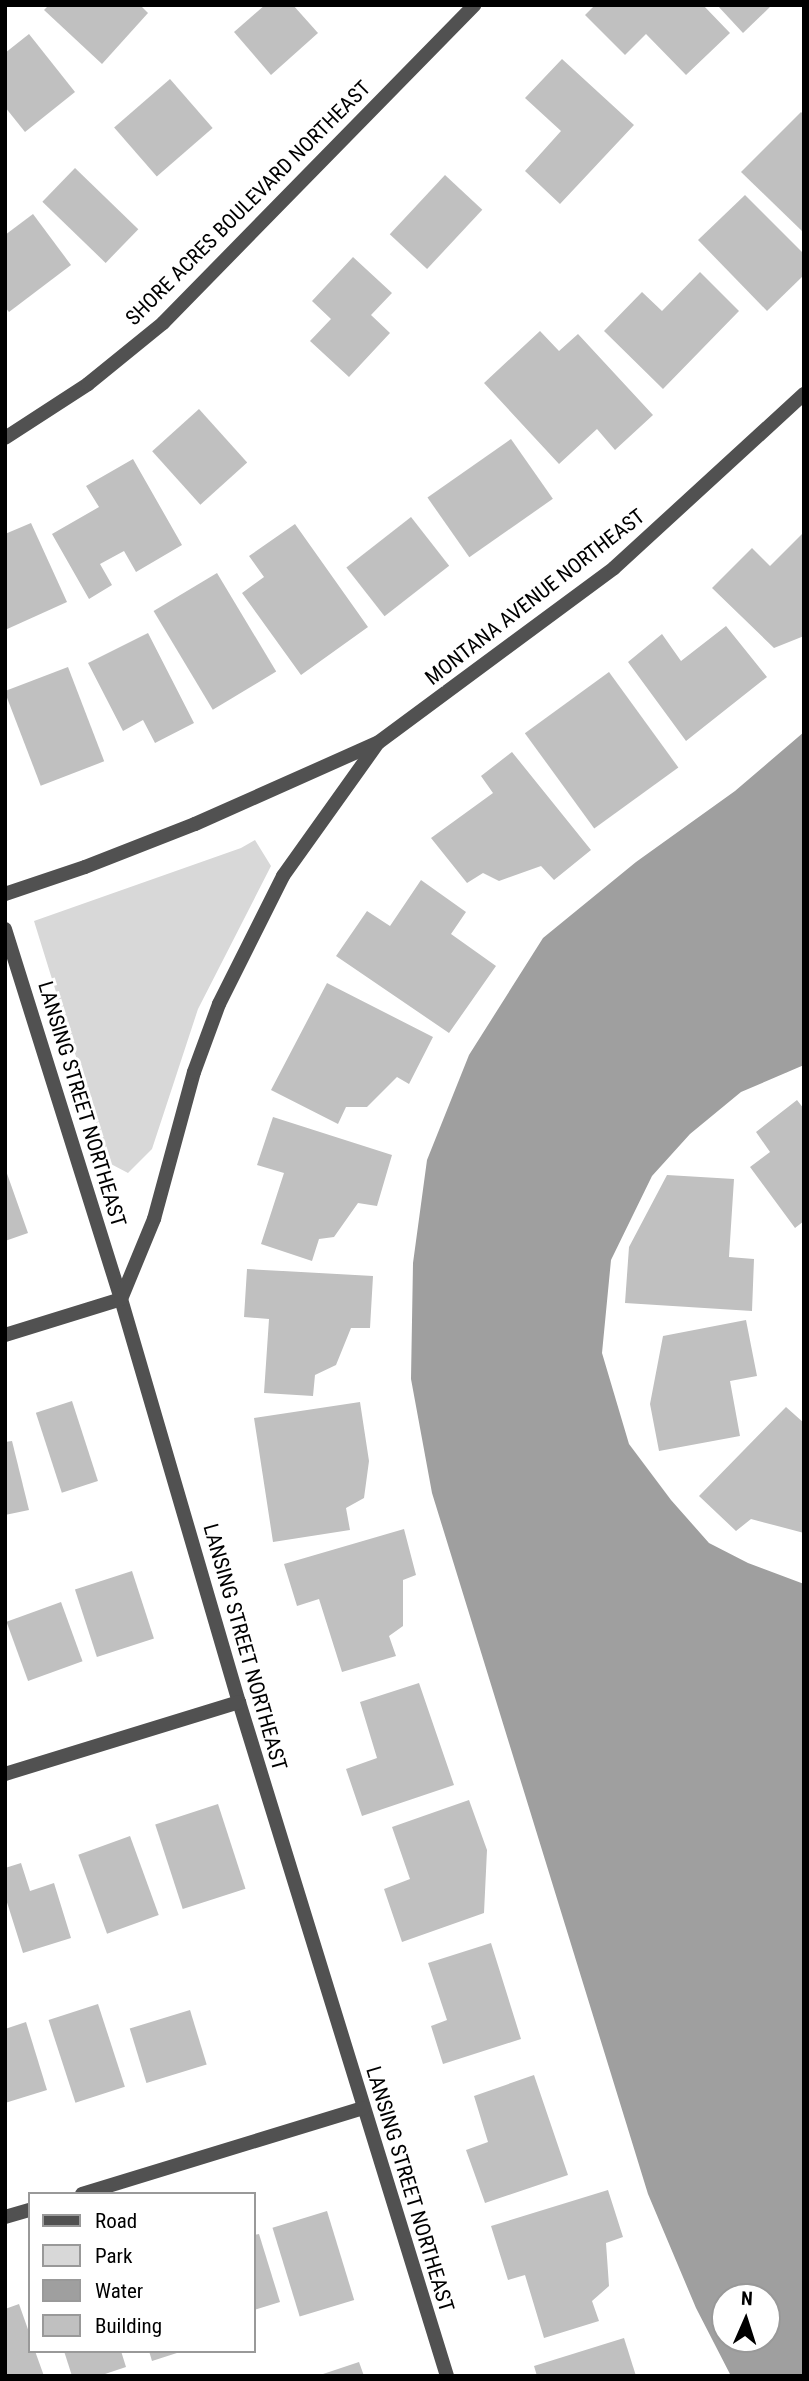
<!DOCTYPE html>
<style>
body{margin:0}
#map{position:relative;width:809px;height:2381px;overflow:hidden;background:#fff;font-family:"Roboto Condensed",sans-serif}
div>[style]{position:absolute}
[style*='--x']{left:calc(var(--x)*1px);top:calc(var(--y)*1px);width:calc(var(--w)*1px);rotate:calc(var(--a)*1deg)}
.green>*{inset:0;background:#d8d8d8}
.water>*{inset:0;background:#9f9f9f}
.building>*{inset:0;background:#c0c0c0;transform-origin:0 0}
.street>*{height:14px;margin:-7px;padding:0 7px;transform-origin:7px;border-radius:7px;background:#515151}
span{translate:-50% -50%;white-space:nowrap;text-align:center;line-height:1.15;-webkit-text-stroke:6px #fff;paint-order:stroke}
.street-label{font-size:21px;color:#000}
.frame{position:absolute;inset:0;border:7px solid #000;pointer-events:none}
.legend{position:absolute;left:28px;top:2192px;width:228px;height:161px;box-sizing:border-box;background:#fff;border:2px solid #999;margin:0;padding:9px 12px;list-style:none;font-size:21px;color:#000}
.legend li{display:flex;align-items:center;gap:14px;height:35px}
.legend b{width:35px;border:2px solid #999}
.north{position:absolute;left:711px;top:2283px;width:70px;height:70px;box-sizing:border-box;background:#fff;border:2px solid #999;border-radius:50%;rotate:3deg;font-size:19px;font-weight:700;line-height:28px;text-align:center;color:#000}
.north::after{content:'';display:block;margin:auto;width:24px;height:32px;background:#000;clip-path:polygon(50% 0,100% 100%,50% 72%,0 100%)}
</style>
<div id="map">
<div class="green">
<div style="clip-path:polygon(255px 840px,271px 866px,198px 1009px,152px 1149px,128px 1173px,109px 1163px,34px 921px,241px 848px)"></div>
</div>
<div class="water">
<div style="clip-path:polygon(evenodd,804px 732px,804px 1065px,741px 1092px,690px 1134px,652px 1176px,611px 1260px,602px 1353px,629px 1444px,671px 1500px,709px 1543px,748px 1563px,804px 1584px,804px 2376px,731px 2376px,696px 2308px,648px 2194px,432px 1493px,411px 1379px,413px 1263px,427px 1160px,469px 1055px,543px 938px,636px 862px,735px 791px,804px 732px,725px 2297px,767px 2297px,767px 2339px,725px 2339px,725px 2297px)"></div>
</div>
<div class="building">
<div style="clip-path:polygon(49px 5px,140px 5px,148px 13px,102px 64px,44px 10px)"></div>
<div style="clip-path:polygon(265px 5px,293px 5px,318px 33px,271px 75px,234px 32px)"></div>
<div style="clip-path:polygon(595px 5px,703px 5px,730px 33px,686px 75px,646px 34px,625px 55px,585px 15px)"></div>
<div style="clip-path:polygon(717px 5px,772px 5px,743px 33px)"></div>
<div style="clip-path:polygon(29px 34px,75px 92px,25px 132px,5px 107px,5px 53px)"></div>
<div style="clip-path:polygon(562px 59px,634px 125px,560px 204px,525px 171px,561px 131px,525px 98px)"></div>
<div style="left:170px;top:79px;width:65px;height:74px;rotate:49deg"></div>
<div style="clip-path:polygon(801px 112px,804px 115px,804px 233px,741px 172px)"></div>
<div style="left:75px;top:168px;width:88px;height:47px;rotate:44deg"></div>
<div style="left:445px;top:175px;width:51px;height:81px;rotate:43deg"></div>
<div style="clip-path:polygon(745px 195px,804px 254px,804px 275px,767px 311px,698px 240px)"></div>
<div style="clip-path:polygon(33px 214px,71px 265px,9px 312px,5px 307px,5px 235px)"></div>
<div style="clip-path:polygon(353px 257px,392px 293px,371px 315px,390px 333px,349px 377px,310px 341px,331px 319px,312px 301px)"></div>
<div style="clip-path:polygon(700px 272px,739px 311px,663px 389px,604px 331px,642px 292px,662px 311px)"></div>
<div style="clip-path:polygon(540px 331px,559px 351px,578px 334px,653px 415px,615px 450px,597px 429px,559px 464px,484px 383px)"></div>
<div style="left:199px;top:409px;width:72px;height:63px;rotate:48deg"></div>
<div style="left:511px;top:439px;width:73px;height:102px;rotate:55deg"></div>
<div style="clip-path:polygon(133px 459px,182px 545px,136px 572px,124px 551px,100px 564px,112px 585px,89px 599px,52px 534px,99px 507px,86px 486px)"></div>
<div style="left:411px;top:517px;width:62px;height:82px;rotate:52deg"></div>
<div style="clip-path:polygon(31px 523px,67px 602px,5px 630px,5px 534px)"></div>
<div style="clip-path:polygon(295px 524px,368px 627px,301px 675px,242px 593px,264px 577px,249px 556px)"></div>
<div style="clip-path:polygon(804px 532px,804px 636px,774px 648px,712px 588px,752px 548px,770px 566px)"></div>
<div style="left:217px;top:573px;width:115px;height:74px;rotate:59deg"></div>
<div style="clip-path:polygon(726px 626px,767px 677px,686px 741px,628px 662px,662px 634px,681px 661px)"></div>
<div style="clip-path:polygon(148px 633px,194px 723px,155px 743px,143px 720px,123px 731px,88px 663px)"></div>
<div style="left:68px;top:667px;width:101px;height:68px;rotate:69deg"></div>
<div style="left:609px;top:672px;width:118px;height:104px;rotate:54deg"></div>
<div style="clip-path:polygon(512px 752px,591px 850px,554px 880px,541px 866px,499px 881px,483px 873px,467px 883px,431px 838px,493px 793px,481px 776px)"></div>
<div style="clip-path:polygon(421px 880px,466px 912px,451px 934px,496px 966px,449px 1033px,336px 956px,367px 911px,390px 926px)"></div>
<div style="clip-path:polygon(327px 983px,433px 1037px,409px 1084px,397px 1077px,367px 1107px,346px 1107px,338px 1124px,271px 1090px)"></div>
<div style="clip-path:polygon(797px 1100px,804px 1109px,804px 1221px,795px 1228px,750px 1167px,770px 1152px,756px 1132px)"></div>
<div style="clip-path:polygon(273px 1117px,392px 1155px,377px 1206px,358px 1203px,334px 1237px,319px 1239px,312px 1261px,261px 1244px,284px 1173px,257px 1165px)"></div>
<div style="clip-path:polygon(5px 1168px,28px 1233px,5px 1241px)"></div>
<div style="clip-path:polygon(667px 1175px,734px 1179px,729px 1257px,754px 1259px,752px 1311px,625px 1303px,629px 1247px)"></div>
<div style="clip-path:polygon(247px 1269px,373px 1276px,370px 1328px,351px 1328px,336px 1365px,315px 1375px,313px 1396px,264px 1393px,269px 1319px,244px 1317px)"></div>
<div style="clip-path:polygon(746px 1320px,757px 1376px,730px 1381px,740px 1436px,659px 1451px,650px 1404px,663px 1336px)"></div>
<div style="left:72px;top:1401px;width:84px;height:38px;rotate:72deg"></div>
<div style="clip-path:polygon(360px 1402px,369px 1461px,364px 1498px,346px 1508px,350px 1530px,273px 1542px,254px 1418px)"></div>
<div style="clip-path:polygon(786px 1407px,804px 1423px,804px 1533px,751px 1519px,736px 1531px,699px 1496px)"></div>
<div style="clip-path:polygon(12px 1441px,29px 1510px,5px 1515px,5px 1442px)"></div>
<div style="clip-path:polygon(404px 1529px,416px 1575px,403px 1580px,403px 1626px,389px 1636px,396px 1656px,342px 1672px,319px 1599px,297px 1606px,284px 1564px)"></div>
<div style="left:132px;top:1571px;width:71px;height:60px;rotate:72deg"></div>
<div style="left:61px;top:1602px;width:63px;height:58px;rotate:70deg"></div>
<div style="clip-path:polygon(419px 1683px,454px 1785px,362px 1816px,346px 1769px,377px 1758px,360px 1702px)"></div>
<div style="clip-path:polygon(469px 1800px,487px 1850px,484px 1913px,402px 1942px,384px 1889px,410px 1879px,392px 1827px)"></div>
<div style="left:218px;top:1804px;width:89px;height:66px;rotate:72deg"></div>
<div style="left:130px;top:1836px;width:84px;height:55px;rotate:70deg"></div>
<div style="clip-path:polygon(21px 1863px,30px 1891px,54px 1883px,71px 1938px,23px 1953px,5px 1896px,5px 1868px)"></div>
<div style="clip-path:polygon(491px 1943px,521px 2039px,443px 2064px,431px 2026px,447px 2020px,428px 1963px)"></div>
<div style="left:98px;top:2004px;width:87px;height:52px;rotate:72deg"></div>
<div style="left:190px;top:2010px;width:57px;height:63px;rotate:73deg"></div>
<div style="clip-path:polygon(26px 2022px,47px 2090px,5px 2103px,5px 2029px)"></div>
<div style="clip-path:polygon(534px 2075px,568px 2175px,485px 2203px,466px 2150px,488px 2142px,474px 2096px)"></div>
<div style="clip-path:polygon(608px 2190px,623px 2237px,606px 2243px,609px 2286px,592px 2301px,599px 2321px,544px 2338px,525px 2275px,508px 2280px,491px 2226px)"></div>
<div style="left:327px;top:2211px;width:93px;height:57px;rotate:73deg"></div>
<div style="clip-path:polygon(259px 2234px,280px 2302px,254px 2310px,254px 2235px)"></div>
<div style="clip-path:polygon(19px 2304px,30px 2335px,30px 2351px,35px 2351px,44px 2376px,5px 2376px,5px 2309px)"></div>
<div style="clip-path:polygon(624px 2338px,636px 2376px,537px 2376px,534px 2366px)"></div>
<div style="clip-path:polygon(64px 2351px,121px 2351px,126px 2367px,99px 2376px,72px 2376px)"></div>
<div style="clip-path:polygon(149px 2351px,180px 2351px,180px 2352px,152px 2361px)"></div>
<div style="clip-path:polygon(359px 2362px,364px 2376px,320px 2376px,320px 2375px)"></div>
</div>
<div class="street">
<div style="--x:5;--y:438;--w:99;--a:-33"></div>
<div style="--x:88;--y:384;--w:97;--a:-39.1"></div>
<div style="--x:163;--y:323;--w:445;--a:-45.6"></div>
<div style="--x:5;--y:894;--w:84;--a:-18.6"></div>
<div style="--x:85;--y:867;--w:118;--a:-21.4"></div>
<div style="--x:195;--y:824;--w:201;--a:-24"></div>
<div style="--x:379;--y:742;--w:292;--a:-36.5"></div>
<div style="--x:614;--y:568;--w:258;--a:-42.5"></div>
<div style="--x:5;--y:929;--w:388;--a:72.6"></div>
<div style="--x:121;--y:1299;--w:420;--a:73.7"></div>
<div style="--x:239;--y:1702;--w:705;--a:72.85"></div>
<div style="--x:5;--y:1335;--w:121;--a:-17.2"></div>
<div style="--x:121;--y:1299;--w:87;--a:-67.6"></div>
<div style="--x:154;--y:1219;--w:152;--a:-74.8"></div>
<div style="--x:194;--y:1072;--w:72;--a:-69.8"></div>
<div style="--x:219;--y:1004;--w:143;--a:-63.4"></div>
<div style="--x:283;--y:876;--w:163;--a:-54.5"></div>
<div style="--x:5;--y:1774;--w:245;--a:-17.1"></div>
<div style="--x:82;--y:2194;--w:294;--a:-17"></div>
<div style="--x:5;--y:2217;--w:26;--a:-16"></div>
</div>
<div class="street-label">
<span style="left:248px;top:203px;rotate:-45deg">SHORE ACRES BOULEVARD NORTHEAST</span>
<span style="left:535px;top:597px;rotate:-38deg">MONTANA AVENUE NORTHEAST</span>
<span style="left:82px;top:1104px;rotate:73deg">LANSING STREET NORTHEAST</span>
<span style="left:245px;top:1647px;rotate:74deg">LANSING STREET NORTHEAST</span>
<span style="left:410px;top:2189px;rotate:73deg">LANSING STREET NORTHEAST</span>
</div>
<div class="frame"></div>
<ul class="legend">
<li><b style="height:9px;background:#515151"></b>Road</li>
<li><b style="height:19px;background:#d8d8d8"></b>Park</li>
<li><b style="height:19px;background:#9f9f9f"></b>Water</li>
<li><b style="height:19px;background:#c0c0c0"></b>Building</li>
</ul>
<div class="north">N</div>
</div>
